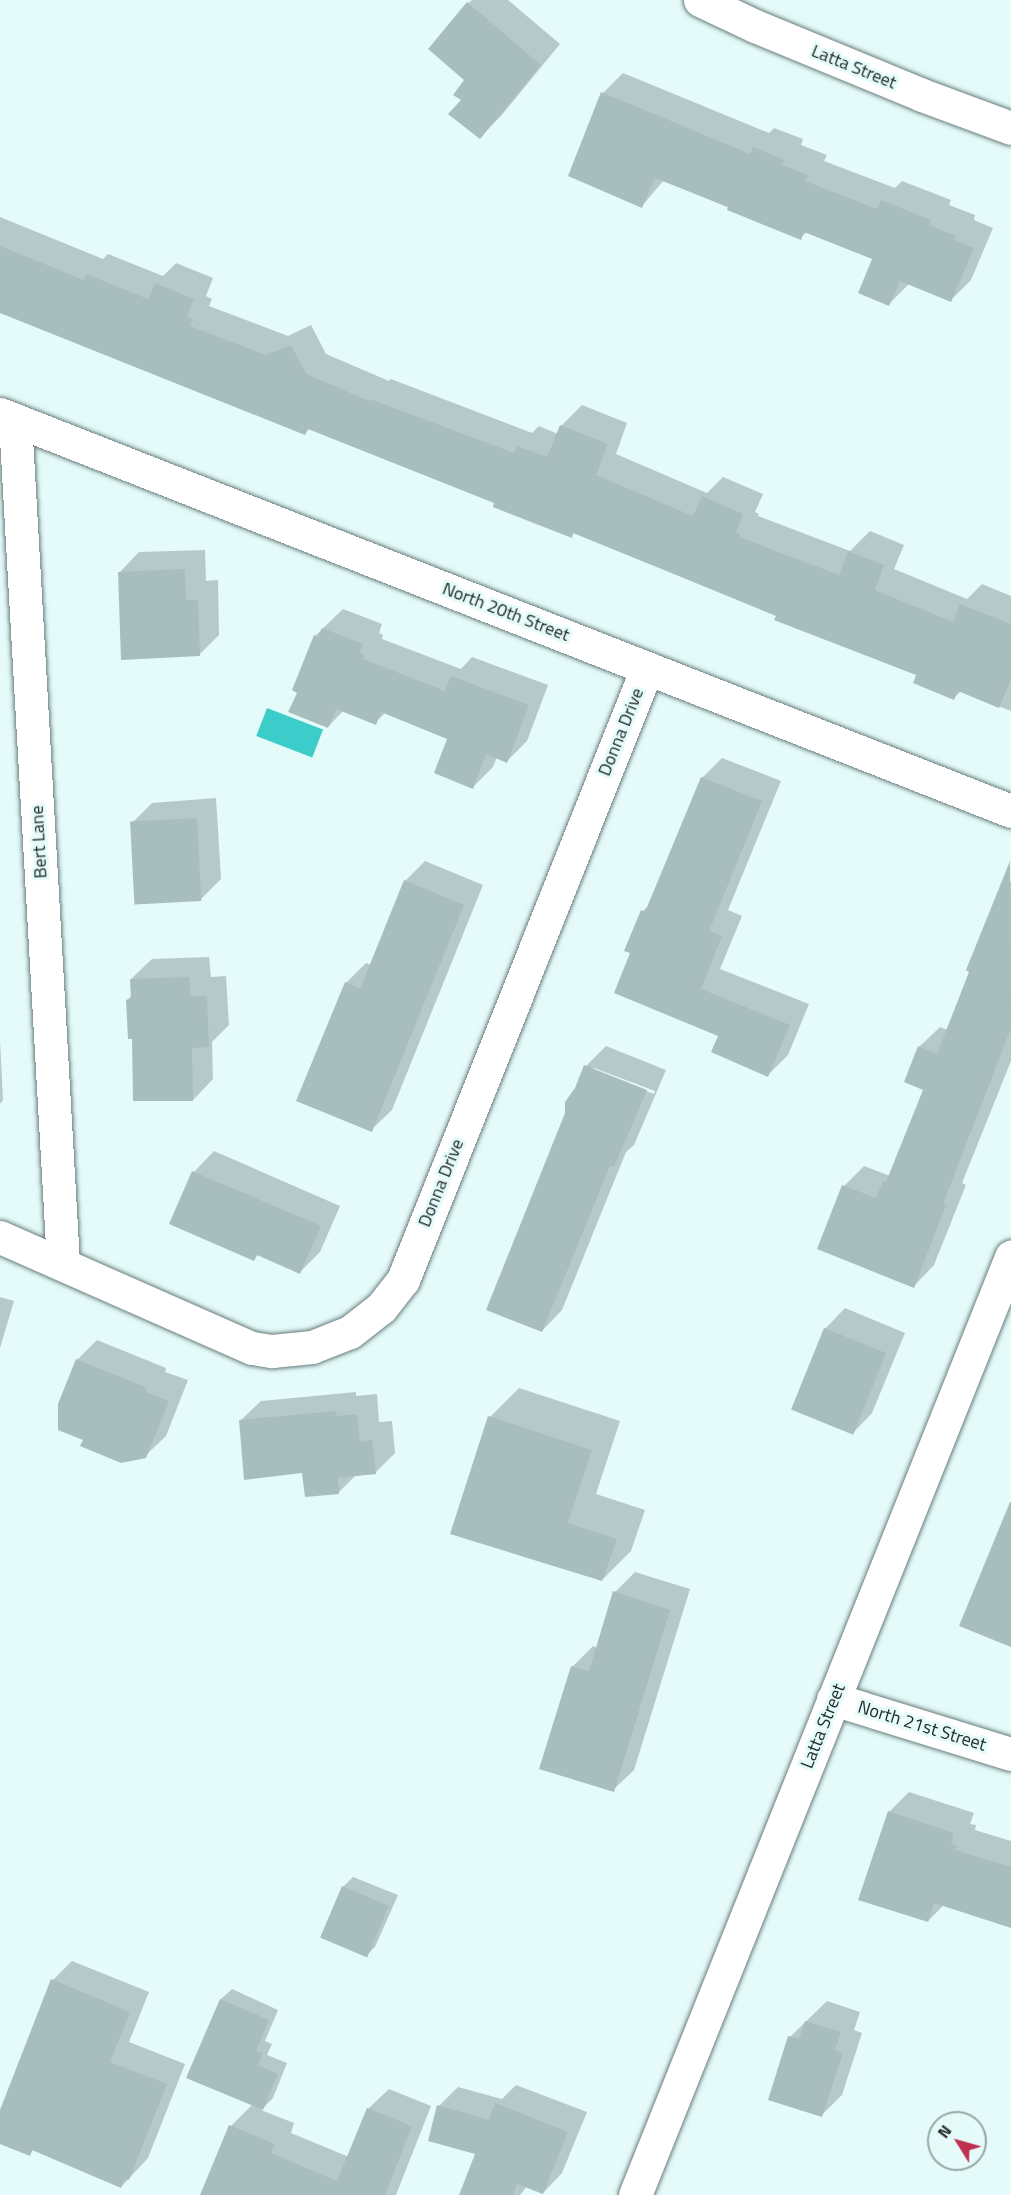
<!DOCTYPE html>
<style>
body{margin:0}
#map{position:relative;width:1011px;height:2195px;overflow:hidden;background:#e4fbfa;font-family:"Titillium Web",sans-serif}
div>[style]{position:absolute}
[style*='--x']{left:calc(var(--x)*1px);top:calc(var(--y)*1px);width:calc(var(--w)*1px);rotate:calc(var(--a)*1deg)}
.water>*{inset:0;background:#3ccdca;transform-origin:0 0}
.shadow>*{inset:0;background:#0003}
.building>*{inset:0;background:#a8bebd;transform-origin:0 0}
.roads{filter:drop-shadow(0 0 2px #697d7c) drop-shadow(0 0 2px #697d7c)}
.minor>*{height:33px;margin:-16.5px;padding:0 16.5px;transform-origin:16.5px;border-radius:16.5px;background:#fff}
span{translate:-50% -50%;white-space:nowrap;text-align:center;line-height:1.15;-webkit-text-stroke:6px #e4fbfa;paint-order:stroke}
.street-label{font-size:18px;color:#222b2a}
.north{position:absolute;left:927px;top:2111px;width:60px;height:60px;box-sizing:border-box;background:#e4fbfa;border:2px solid #96a8a7;border-radius:50%;rotate:307deg;font-size:16px;font-weight:700;line-height:24px;text-align:center;color:#222b2a}
.north::after{content:'';display:block;margin:auto;width:21px;height:27px;background:#bf2f4e;clip-path:polygon(50% 0,100% 100%,50% 72%,0 100%)}
</style>
<div id="map">
<div class="water">
<div style="left:267px;top:708px;width:60px;height:30px;rotate:21deg"></div>
</div>
<div class="shadow">
<div style="clip-path:polygon(472px 0,508px 0,560px 44px,501px 116px,480px 137px,463px 100px,466px 79px,468px 3px)"></div>
<div style="clip-path:polygon(623px 73px,769px 133px,774px 128px,803px 139px,801px 145px,827px 155px,824px 161px,895px 188px,902px 181px,951px 200px,949px 205px,975px 215px,974px 220px,993px 228px,971px 280px,951px 300px,909px 284px,889px 304px,874px 258px,807px 232px,800px 238px,664px 180px,642px 206px,603px 93px)"></div>
<div style="clip-path:polygon(0 217px,103px 259px,108px 254px,163px 276px,176px 263px,213px 278px,206px 296px,212px 299px,209px 306px,288px 336px,311px 325px,326px 354px,389px 381px,391px 379px,532px 433px,539px 426px,558px 434px,561px 426px,582px 405px,627px 423px,616px 454px,707px 493px,723px 477px,763px 494px,755px 512px,759px 514px,758px 516px,850px 551px,870px 531px,904px 545px,894px 569px,967px 599px,982px 584px,1011px 596px,1011px 711px,961px 691px,954px 698px,918px 674px,575px 532px,571px 536px,496px 502px,310px 428px,305px 433px,0 311px)"></div>
<div style="clip-path:polygon(205px 550px,206px 581px,218px 580px,219px 635px,199px 655px,119px 573px,139px 552px)"></div>
<div style="clip-path:polygon(343px 609px,382px 624px,379px 633px,383px 635px,382px 639px,461px 669px,472px 657px,548px 685px,527px 741px,507px 761px,497px 757px,493px 767px,472px 788px,449px 738px,386px 712px,375px 723px,344px 710px,328px 727px,299px 692px,315px 636px)"></div>
<div style="clip-path:polygon(722px 758px,781px 781px,728px 910px,742px 916px,720px 969px,809px 1004px,788px 1055px,768px 1075px,720px 1035px,632px 952px,643px 911px,650px 904px,702px 778px)"></div>
<div style="clip-path:polygon(216px 798px,221px 879px,201px 899px,132px 823px,152px 803px)"></div>
<div style="clip-path:polygon(425px 861px,483px 885px,392px 1110px,371px 1130px,346px 983px,366px 963px,372px 965px,405px 881px)"></div>
<div style="clip-path:polygon(1011px 881px,1011px 1061px,962px 1183px,966px 1185px,934px 1265px,914px 1286px,844px 1186px,864px 1166px,890px 1176px,925px 1089px,919px 1047px,940px 1027px,948px 1030px,998px 894px)"></div>
<div style="clip-path:polygon(209px 957px,211px 977px,226px 976px,229px 1025px,212px 1042px,213px 1079px,193px 1100px,133px 1037px,127px 1000px,132px 995px,131px 979px,152px 959px)"></div>
<div style="clip-path:polygon(0 1040px,3px 1100px,0 1104px)"></div>
<div style="clip-path:polygon(evenodd,606px 1046px,666px 1070px,634px 1145px,626px 1152px,562px 1310px,542px 1331px,576px 1089px,586px 1066px,606px 1046px,594px 1068px,655px 1091px,654px 1094px,592px 1070px,594px 1068px)"></div>
<div style="clip-path:polygon(214px 1151px,340px 1206px,320px 1252px,300px 1272px,259px 1254px,253px 1259px,171px 1224px,194px 1172px)"></div>
<div style="clip-path:polygon(0 1297px,14px 1301px,0 1348px)"></div>
<div style="clip-path:polygon(845px 1308px,905px 1333px,872px 1413px,852px 1434px,825px 1329px)"></div>
<div style="clip-path:polygon(97px 1340px,166px 1368px,165px 1372px,188px 1380px,166px 1436px,145px 1456px,85px 1439px,77px 1360px)"></div>
<div style="clip-path:polygon(519px 1388px,620px 1421px,596px 1494px,645px 1510px,631px 1551px,602px 1580px,490px 1417px)"></div>
<div style="clip-path:polygon(356px 1392px,356px 1396px,377px 1394px,379px 1422px,392px 1421px,395px 1453px,375px 1473px,356px 1475px,339px 1492px,304px 1471px,240px 1421px,261px 1401px)"></div>
<div style="clip-path:polygon(635px 1572px,690px 1589px,634px 1770px,613px 1790px,572px 1667px,593px 1646px,598px 1648px,615px 1592px)"></div>
<div style="clip-path:polygon(909px 1792px,974px 1813px,970px 1824px,976px 1825px,975px 1830px,1011px 1841px,1011px 1927px,944px 1905px,928px 1921px,889px 1812px)"></div>
<div style="clip-path:polygon(353px 1877px,398px 1895px,375px 1947px,365px 1957px,343px 1887px)"></div>
<div style="clip-path:polygon(72px 1961px,149px 1992px,129px 2042px,185px 2064px,148px 2158px,121px 2187px,34px 2149px,30px 2154px,0 2142px,0 2114px,53px 1980px)"></div>
<div style="clip-path:polygon(232px 1989px,278px 2010px,265px 2041px,272px 2044px,267px 2055px,287px 2063px,273px 2098px,261px 2110px,294px 2123px,291px 2133px,349px 2157px,368px 2109px,389px 2089px,431px 2106px,396px 2195px,202px 2195px,231px 2126px,253px 2104px,188px 2077px,221px 1999px)"></div>
<div style="clip-path:polygon(827px 2001px,860px 2012px,854px 2030px,862px 2033px,842px 2095px,822px 2115px,790px 2037px)"></div>
<div style="clip-path:polygon(516px 2085px,587px 2112px,562px 2173px,543px 2193px,527px 2186px,520px 2195px,474px 2195px,477px 2153px,439px 2106px,458px 2087px,502px 2099px)"></div>
</div>
<div class="building">
<div style="clip-path:polygon(467px 2px,541px 65px,480px 139px,448px 114px,461px 100px,453px 95px,464px 80px,428px 49px)"></div>
<div style="clip-path:polygon(601px 92px,750px 154px,753px 147px,784px 160px,782px 165px,808px 175px,805px 181px,877px 209px,881px 200px,931px 220px,929px 225px,956px 236px,955px 240px,974px 248px,951px 302px,900px 281px,889px 306px,858px 293px,872px 259px,804px 232px,801px 240px,727px 210px,728px 207px,655px 178px,642px 208px,568px 176px)"></div>
<div style="clip-path:polygon(0 246px,84px 280px,86px 274px,148px 299px,155px 283px,194px 299px,187px 317px,193px 319px,190px 326px,266px 355px,291px 345px,306px 374px,369px 401px,370px 399px,514px 453px,517px 446px,547px 457px,560px 425px,608px 444px,596px 475px,693px 516px,702px 496px,743px 514px,736px 533px,740px 534px,739px 537px,839px 575px,848px 551px,884px 565px,875px 590px,953px 622px,960px 604px,1011px 624px,1011px 679px,999px 708px,958px 691px,954px 700px,913px 683px,916px 675px,774px 620px,776px 616px,686px 579px,573px 533px,572px 538px,493px 507px,494px 503px,308px 429px,305px 435px,0 313px)"></div>
<div style="clip-path:polygon(185px 569px,186px 600px,198px 600px,200px 656px,121px 660px,118px 572px)"></div>
<div style="clip-path:polygon(322px 628px,363px 644px,360px 653px,364px 655px,363px 659px,445px 691px,451px 676px,529px 705px,507px 763px,486px 754px,473px 789px,434px 773px,447px 739px,381px 712px,376px 725px,336px 709px,328px 728px,288px 712px,297px 693px,292px 690px,314px 635px,318px 637px)"></div>
<div style="clip-path:polygon(701px 777px,762px 801px,709px 931px,722px 936px,701px 989px,790px 1025px,768px 1077px,711px 1052px,718px 1036px,614px 993px,630px 953px,624px 951px,641px 910px,645px 912px)"></div>
<div style="left:197px;top:818px;width:83px;height:67px;rotate:87deg"></div>
<div style="clip-path:polygon(1010px 861px,1011px 1028px,943px 1204px,946px 1205px,914px 1288px,817px 1249px,842px 1185px,876px 1198px,883px 1181px,886px 1182px,923px 1090px,904px 1082px,918px 1046px,937px 1054px,969px 972px,966px 970px)"></div>
<div style="clip-path:polygon(404px 880px,464px 905px,372px 1132px,296px 1101px,345px 982px,360px 989px)"></div>
<div style="clip-path:polygon(189px 977px,191px 996px,207px 996px,209px 1047px,192px 1048px,193px 1101px,133px 1101px,132px 1039px,128px 1039px,126px 1000px,131px 999px,130px 979px)"></div>
<div style="clip-path:polygon(584px 1065px,647px 1090px,614px 1167px,610px 1166px,542px 1332px,486px 1310px,565px 1113px,565px 1102px,575px 1088px)"></div>
<div style="clip-path:polygon(192px 1171px,321px 1226px,300px 1274px,257px 1255px,254px 1261px,169px 1224px)"></div>
<div style="left:824px;top:1328px;width:67px;height:88px;rotate:22deg"></div>
<div style="clip-path:polygon(76px 1359px,147px 1388px,146px 1392px,169px 1401px,146px 1458px,121px 1463px,80px 1446px,83px 1440px,58px 1430px,58px 1404px)"></div>
<div style="clip-path:polygon(336px 1411px,336px 1416px,357px 1414px,360px 1442px,372px 1440px,376px 1474px,338px 1478px,339px 1494px,305px 1497px,302px 1473px,244px 1480px,239px 1420px)"></div>
<div style="clip-path:polygon(488px 1416px,592px 1450px,568px 1523px,617px 1539px,602px 1581px,450px 1534px)"></div>
<div style="clip-path:polygon(1010px 1502px,1011px 1502px,1011px 1647px,959px 1626px)"></div>
<div style="clip-path:polygon(613px 1591px,670px 1610px,614px 1792px,539px 1769px,571px 1666px,589px 1671px)"></div>
<div style="clip-path:polygon(888px 1811px,954px 1833px,951px 1844px,957px 1846px,955px 1850px,1011px 1867px,1011px 1928px,934px 1903px,928px 1922px,858px 1900px)"></div>
<div style="left:342px;top:1886px;width:51px;height:56px;rotate:23deg"></div>
<div style="clip-path:polygon(51px 1979px,130px 2012px,110px 2062px,167px 2084px,129px 2180px,125px 2178px,121px 2188px,32px 2150px,30px 2156px,0 2144px,0 2110px)"></div>
<div style="clip-path:polygon(220px 1999px,269px 2020px,256px 2051px,263px 2054px,258px 2065px,278px 2074px,263px 2110px,186px 2078px)"></div>
<div style="clip-path:polygon(805px 2021px,841px 2032px,835px 2050px,843px 2053px,822px 2117px,768px 2100px,788px 2036px,799px 2039px)"></div>
<div style="clip-path:polygon(495px 2103px,568px 2132px,543px 2194px,517px 2184px,513px 2195px,459px 2195px,475px 2154px,428px 2141px,437px 2105px,489px 2120px)"></div>
<div style="clip-path:polygon(367px 2108px,412px 2126px,385px 2195px,200px 2195px,229px 2125px,275px 2144px,271px 2153px,337px 2181px)"></div>
</div>
<div class="roads">
<div class="minor">
<div style="--x:700;--y:0;--w:61;--a:25.3"></div>
<div style="--x:755;--y:26;--w:181;--a:22.4"></div>
<div style="--x:922;--y:95;--w:95;--a:20.3"></div>
<div style="--x:0;--y:414;--w:1086;--a:21.44"></div>
<div style="--x:15;--y:420;--w:845;--a:86.74"></div>
<div style="--x:0;--y:1237;--w:275;--a:23.8"></div>
<div style="--x:252;--y:1348;--w:20;--a:9"></div>
<div style="--x:272;--y:1351;--w:40;--a:-5.7"></div>
<div style="--x:312;--y:1347;--w:41;--a:-21.5"></div>
<div style="--x:350;--y:1332;--w:39;--a:-38"></div>
<div style="--x:381;--y:1308;--w:36;--a:-52"></div>
<div style="--x:403;--y:1280;--w:659;--a:-68.26"></div>
<div style="--x:833;--y:1699;--w:186;--a:17.2"></div>
<div style="--x:635;--y:2195;--w:1011;--a:-68.16"></div>
</div>
</div>
<div class="street-label">
<span style="left:854px;top:67px;rotate:22deg">Latta Street</span>
<span style="left:506px;top:612px;rotate:21deg">North 20th Street</span>
<span style="left:621px;top:732px;rotate:-68deg">Donna Drive</span>
<span style="left:39px;top:842px;rotate:-93deg">Bert Lane</span>
<span style="left:441px;top:1183px;rotate:-68deg">Donna Drive</span>
<span style="left:823px;top:1726px;rotate:-68deg">Latta Street</span>
<span style="left:922px;top:1726px;rotate:17deg">North 21st Street</span>
</div>
<div class="north">N</div>
</div>
